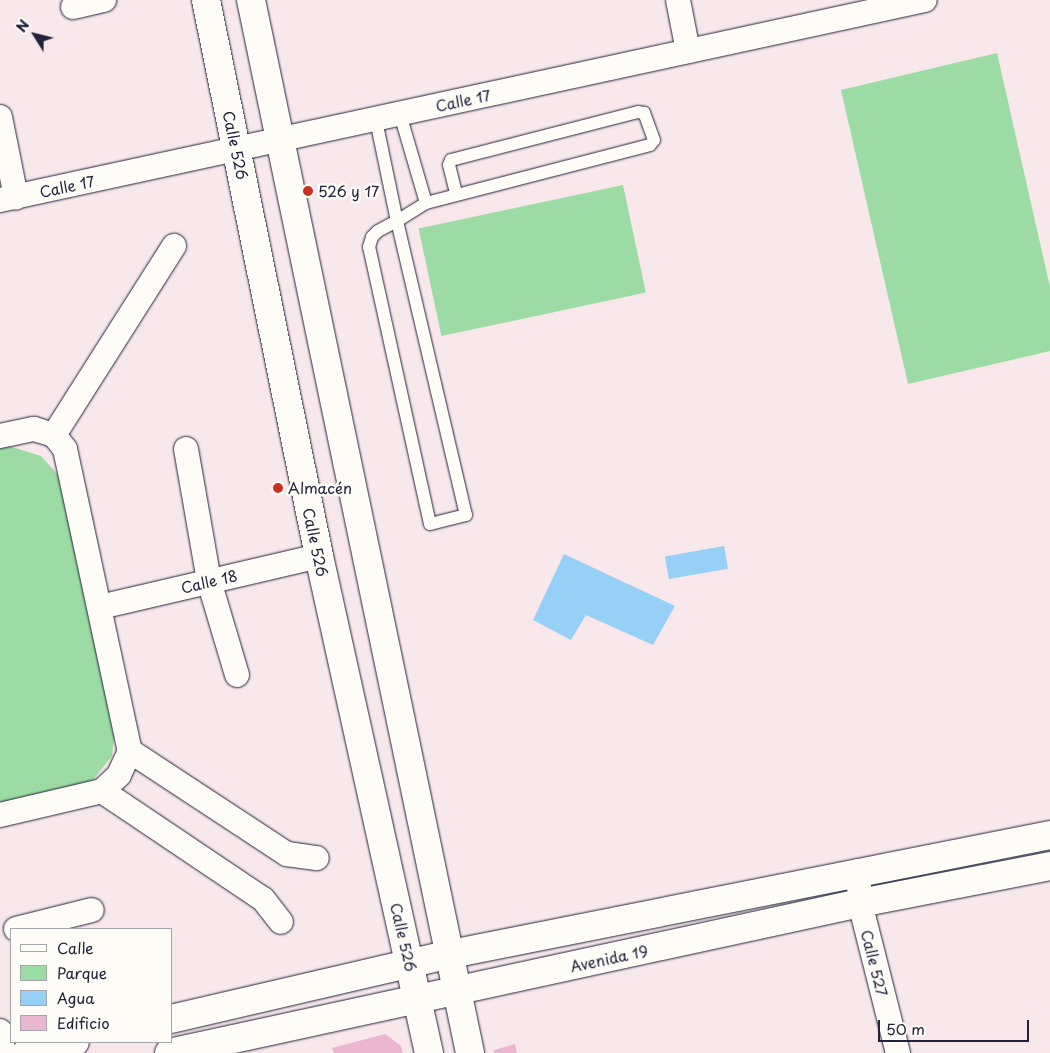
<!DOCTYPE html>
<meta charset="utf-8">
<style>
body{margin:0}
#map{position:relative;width:1050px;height:1053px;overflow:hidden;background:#f8e7eb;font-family:"Playpen Sans",sans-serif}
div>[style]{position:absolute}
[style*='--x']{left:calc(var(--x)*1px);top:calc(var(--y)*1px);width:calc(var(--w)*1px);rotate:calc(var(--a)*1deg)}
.green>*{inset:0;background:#9cdca4;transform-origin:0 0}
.water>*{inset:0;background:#96d0f6;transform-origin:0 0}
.building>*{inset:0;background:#ebb6d0}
.roads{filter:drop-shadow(0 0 1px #22223b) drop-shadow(0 0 1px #22223b)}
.service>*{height:12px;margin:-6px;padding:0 6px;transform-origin:6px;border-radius:6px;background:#fdfcf7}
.minor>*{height:24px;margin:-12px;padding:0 12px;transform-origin:12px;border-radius:12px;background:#fdfcf7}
.secondary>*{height:28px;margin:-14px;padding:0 14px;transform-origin:14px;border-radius:14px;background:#fdfcf7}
.dots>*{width:14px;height:14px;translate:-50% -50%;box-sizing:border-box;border:2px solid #fdfcf7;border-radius:50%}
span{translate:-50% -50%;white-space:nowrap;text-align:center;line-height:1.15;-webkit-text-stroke:5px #fdfcf7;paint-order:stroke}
.street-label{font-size:15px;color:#22223b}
.poi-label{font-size:15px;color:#22223b}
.left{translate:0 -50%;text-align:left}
.legend{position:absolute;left:10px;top:928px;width:162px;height:115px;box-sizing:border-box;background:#fdfcf7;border:1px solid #a5a5ac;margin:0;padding:6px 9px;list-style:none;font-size:15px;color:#22223b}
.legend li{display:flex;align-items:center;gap:10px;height:25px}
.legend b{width:25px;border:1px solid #a5a5ac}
.north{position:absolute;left:10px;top:10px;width:50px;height:50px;-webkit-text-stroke:4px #fdfcf7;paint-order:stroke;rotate:306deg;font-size:14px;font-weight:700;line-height:20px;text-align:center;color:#22223b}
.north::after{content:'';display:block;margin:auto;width:18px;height:22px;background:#22223b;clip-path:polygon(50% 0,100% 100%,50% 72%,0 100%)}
.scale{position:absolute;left:878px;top:1020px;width:151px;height:22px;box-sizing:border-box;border:2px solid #22223b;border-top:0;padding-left:6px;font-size:15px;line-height:18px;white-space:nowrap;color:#22223b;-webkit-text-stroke:4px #fdfcf7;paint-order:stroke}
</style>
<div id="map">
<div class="green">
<div style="clip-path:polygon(997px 53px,1050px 287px,1050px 351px,908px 384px,841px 90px)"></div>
<div style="left:623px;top:185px;width:110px;height:209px;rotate:78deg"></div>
<div style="clip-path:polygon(9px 446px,41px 456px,60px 477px,115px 728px,112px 756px,89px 785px,0 804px,0 448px)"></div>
</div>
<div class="water">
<div style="left:724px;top:546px;width:23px;height:60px;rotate:80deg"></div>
<div style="clip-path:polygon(564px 554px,675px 606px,653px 645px,586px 615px,571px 640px,533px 620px)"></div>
</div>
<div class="building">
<div style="clip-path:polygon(385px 1034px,401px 1046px,403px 1053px,334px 1053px,332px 1048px)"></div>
<div style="clip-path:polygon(515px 1044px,517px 1053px,494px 1053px,494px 1050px)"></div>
</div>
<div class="roads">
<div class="service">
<div style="--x:376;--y:120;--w:103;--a:78.3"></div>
<div style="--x:397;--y:221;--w:302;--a:76.8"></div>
<div style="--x:466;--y:515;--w:37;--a:166"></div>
<div style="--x:430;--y:524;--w:284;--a:-102.4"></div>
<div style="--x:369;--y:247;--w:10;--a:-73"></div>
<div style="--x:372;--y:237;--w:8;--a:-45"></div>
<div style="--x:378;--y:231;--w:21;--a:-28"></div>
<div style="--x:397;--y:221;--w:34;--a:-32"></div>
<div style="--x:426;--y:203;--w:93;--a:-106.3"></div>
<div style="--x:426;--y:203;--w:231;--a:-14.5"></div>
<div style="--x:650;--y:145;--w:6;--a:-51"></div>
<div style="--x:654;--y:140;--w:29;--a:-110"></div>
<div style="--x:644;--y:113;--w:6;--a:-171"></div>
<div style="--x:638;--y:112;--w:193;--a:165.6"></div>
<div style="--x:451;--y:160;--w:5;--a:112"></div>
<div style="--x:449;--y:165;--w:29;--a:76"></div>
</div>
<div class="minor">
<div style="--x:678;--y:0;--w:52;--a:78.9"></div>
<div style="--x:73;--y:7;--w:32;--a:-13"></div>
<div style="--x:0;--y:117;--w:82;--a:78.7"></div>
<div style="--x:0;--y:200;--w:946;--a:-12.2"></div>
<div style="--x:54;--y:435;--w:224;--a:-57.6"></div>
<div style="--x:0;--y:436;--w:35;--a:-12"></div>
<div style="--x:34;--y:429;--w:21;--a:17"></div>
<div style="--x:54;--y:435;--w:18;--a:52"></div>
<div style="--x:65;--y:449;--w:309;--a:77.9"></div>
<div style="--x:130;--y:751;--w:26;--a:115"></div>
<div style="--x:119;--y:775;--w:23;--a:137"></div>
<div style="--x:102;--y:791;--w:105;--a:166.8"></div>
<div style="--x:186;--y:449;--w:134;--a:80.1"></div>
<div style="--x:209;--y:581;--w:98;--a:73.4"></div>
<div style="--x:100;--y:607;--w:225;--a:-13.1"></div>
<div style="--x:130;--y:751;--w:188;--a:33.3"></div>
<div style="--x:287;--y:854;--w:30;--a:8"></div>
<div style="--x:102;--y:791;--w:194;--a:33.9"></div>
<div style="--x:263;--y:899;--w:29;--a:52"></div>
<div style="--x:858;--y:871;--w:32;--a:86"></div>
<div style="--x:860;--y:903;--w:155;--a:75.8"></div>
<div style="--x:16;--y:929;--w:78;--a:-14"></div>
<div style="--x:0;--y:1031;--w:22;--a:80"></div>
</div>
<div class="secondary">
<div style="--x:206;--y:0;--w:567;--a:78.51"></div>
<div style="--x:319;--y:556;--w:509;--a:77.52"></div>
<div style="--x:251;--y:0;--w:1076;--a:78.25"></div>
<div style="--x:171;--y:1019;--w:287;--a:-13.1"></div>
<div style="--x:451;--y:954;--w:611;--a:-11.24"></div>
<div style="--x:26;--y:1053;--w:50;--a:-12.7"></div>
<div style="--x:169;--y:1053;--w:707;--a:-12.25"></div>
<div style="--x:860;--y:903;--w:194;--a:-11"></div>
</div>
</div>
<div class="dots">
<div style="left:308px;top:191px;background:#c8321e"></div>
<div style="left:278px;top:488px;background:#c8321e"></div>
</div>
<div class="street-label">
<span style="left:463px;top:100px;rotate:-12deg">Calle 17</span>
<span style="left:236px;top:145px;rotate:78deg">Calle 526</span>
<span style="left:67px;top:186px;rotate:-12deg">Calle 17</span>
<span style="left:316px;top:542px;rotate:78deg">Calle 526</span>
<span style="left:209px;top:581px;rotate:-13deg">Calle 18</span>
<span style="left:404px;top:937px;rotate:77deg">Calle 526</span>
<span style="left:609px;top:958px;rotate:-12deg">Avenida 19</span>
<span style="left:875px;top:963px;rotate:76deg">Calle 527</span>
</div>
<div class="poi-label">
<span class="left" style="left:318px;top:191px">526 y 17</span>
<span class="left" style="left:288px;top:488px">Almacén</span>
</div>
<ul class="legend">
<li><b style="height:6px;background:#fdfcf7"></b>Calle</li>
<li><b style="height:14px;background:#9cdca4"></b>Parque</li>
<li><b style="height:14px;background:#96d0f6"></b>Agua</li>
<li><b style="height:14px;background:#ebb6d0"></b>Edificio</li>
</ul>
<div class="north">N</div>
<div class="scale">50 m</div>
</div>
